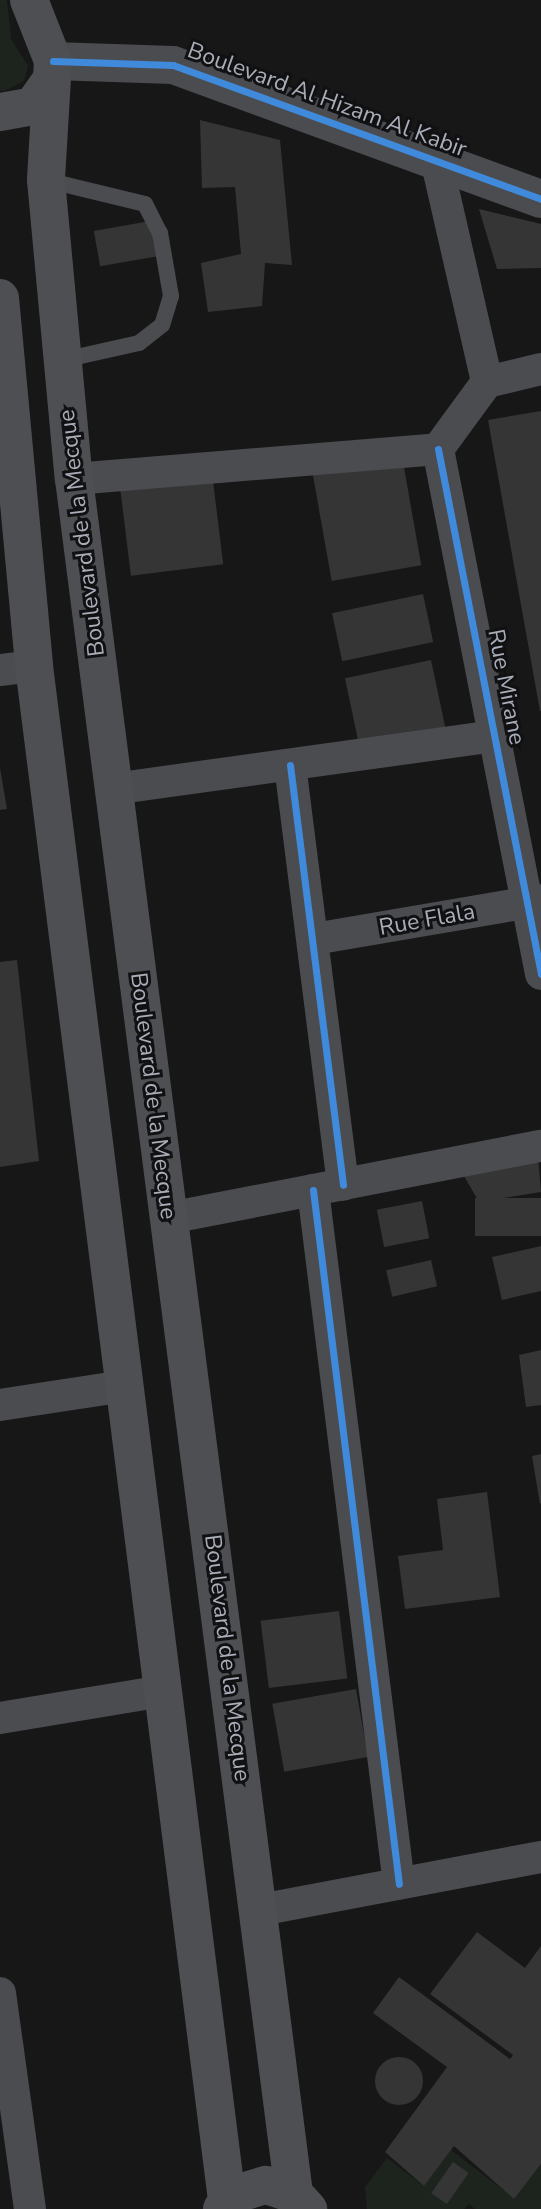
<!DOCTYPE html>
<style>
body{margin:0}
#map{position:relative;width:541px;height:2209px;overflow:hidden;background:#171717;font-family:"Nunito Sans",sans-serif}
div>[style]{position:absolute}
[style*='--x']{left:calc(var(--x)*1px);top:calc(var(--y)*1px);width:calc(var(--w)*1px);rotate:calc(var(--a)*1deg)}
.green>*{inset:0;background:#1d241e}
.building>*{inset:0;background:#353536;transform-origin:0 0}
.round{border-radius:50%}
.service>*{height:16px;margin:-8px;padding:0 8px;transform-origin:8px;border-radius:8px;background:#4b4c50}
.minor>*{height:32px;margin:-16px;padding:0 16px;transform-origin:16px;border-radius:16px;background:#4b4c50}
.tertiary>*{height:38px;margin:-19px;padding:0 19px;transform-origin:19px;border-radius:19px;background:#4b4c50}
.primary>*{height:38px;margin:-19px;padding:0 19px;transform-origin:19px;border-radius:19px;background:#4d4f52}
.cycleway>*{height:7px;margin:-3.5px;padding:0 3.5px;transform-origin:3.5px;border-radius:3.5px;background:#408adc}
span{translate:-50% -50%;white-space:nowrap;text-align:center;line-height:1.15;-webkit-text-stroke:6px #111113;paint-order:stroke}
.street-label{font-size:23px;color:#a8adb8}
</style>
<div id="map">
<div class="green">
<div style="clip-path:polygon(0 0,7px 0,11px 39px,28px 66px,24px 81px,4px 91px,0 90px)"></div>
<div style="clip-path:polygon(451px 2150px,514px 2198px,541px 2164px,541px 2209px,475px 2209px,469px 2204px,464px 2209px,367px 2209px,365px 2187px,387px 2158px,424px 2186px)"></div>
</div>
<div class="building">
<div style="clip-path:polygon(200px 120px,280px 140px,292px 265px,265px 263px,262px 306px,208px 312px,201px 263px,241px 254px,235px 187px,202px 188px)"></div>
<div style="clip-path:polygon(479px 209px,541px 224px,541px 268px,497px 269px)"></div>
<div style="left:150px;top:221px;width:36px;height:57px;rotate:80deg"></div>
<div style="clip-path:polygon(541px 411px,541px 711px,540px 711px,488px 420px)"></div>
<div style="left:402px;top:456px;width:111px;height:91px;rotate:80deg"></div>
<div style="left:212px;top:473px;width:92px;height:93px;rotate:83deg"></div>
<div style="left:423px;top:594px;width:49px;height:93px;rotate:78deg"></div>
<div style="left:431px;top:660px;width:70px;height:88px;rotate:78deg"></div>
<div style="clip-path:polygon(0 768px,7px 809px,0 810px)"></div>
<div style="clip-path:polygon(17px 960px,39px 1161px,0 1167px,0 962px)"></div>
<div style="clip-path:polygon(538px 1156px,541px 1192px,479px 1202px,460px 1169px)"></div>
<div style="left:541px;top:1198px;width:38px;height:66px;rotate:90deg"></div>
<div style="left:422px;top:1201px;width:38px;height:46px;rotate:79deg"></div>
<div style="clip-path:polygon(541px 1246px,541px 1291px,502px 1300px,492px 1257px)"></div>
<div style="left:431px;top:1260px;width:27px;height:46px;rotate:77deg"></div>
<div style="clip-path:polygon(541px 1350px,541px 1405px,526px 1407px,519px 1355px)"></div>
<div style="clip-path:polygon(541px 1454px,541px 1503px,540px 1504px,532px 1456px)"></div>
<div style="clip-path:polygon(487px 1492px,500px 1597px,405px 1609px,398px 1556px,443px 1550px,437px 1499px)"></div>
<div style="left:339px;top:1611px;width:68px;height:79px;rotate:83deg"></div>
<div style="left:356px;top:1689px;width:69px;height:85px;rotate:80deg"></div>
<div style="clip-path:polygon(477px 1932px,525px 1968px,541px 1946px,541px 2164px,514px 2199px,454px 2146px,424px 2186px,385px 2152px,447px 2067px,373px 2013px,399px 1977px,510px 2059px,513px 2055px,430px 1994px)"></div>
<div class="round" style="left:375px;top:2057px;width:48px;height:48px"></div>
<div style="left:453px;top:2162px;width:19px;height:38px;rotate:35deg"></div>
</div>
<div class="service">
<div style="--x:46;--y:180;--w:102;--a:13.6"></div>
<div style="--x:145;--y:204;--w:33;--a:63"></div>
<div style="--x:160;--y:233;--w:64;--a:80.1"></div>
<div style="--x:171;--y:296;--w:30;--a:107"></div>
<div style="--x:162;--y:325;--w:29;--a:142"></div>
<div style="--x:139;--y:343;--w:78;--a:167.4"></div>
</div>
<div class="minor">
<div style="--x:436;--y:159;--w:229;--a:77.1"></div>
<div style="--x:438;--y:449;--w:535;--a:78.9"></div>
<div style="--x:74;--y:479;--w:365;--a:-4.7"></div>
<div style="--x:438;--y:449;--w:83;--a:-53.8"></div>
<div style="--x:487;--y:382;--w:56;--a:-13.5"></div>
<div style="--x:0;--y:670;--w:34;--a:-7"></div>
<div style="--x:290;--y:765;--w:423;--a:82.8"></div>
<div style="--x:113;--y:789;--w:388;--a:-7.9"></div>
<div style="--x:314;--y:939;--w:230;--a:-9.7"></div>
<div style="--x:313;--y:1190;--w:699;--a:82.94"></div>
<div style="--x:169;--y:1218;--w:379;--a:-11"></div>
<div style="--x:0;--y:1405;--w:125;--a:-8.7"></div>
<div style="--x:0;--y:1718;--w:165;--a:-9.4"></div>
<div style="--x:260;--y:1910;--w:286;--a:-10.7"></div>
<div style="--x:0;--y:1993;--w:218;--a:82.1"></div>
</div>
<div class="tertiary">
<div style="--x:53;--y:61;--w:120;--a:1.9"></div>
<div style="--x:173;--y:65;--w:392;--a:20"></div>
</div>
<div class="primary">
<div style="--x:29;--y:0;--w:66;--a:68.5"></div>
<div style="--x:53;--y:61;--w:119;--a:93.4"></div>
<div style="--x:46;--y:180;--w:300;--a:84.7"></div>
<div style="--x:74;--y:479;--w:1729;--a:82.69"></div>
<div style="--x:0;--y:112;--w:34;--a:-10"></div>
<div style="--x:33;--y:106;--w:32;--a:-55"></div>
<div style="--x:0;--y:298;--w:370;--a:84.7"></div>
<div style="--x:34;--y:666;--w:1547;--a:82.83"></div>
<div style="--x:222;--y:2209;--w:23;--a:-43"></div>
<div style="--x:239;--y:2193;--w:28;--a:-17"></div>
<div style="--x:266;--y:2185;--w:29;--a:18"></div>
<div style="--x:294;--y:2194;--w:21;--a:47"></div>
</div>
<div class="cycleway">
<div style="--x:53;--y:61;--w:120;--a:1.9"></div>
<div style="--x:173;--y:65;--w:392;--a:20"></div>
<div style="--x:438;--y:449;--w:535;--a:78.9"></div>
<div style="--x:290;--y:765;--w:423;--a:82.8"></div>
<div style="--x:313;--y:1190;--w:699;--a:82.94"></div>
</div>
<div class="street-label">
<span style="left:327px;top:100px;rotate:20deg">Boulevard Al Hizam Al Kabir</span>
<span style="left:82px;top:533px;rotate:-97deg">Boulevard de la Mecque</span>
<span style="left:506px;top:687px;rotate:79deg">Rue Mirane</span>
<span style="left:427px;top:920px;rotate:-10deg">Rue Flala</span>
<span style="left:153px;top:1096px;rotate:83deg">Boulevard de la Mecque</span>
<span style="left:227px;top:1658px;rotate:83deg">Boulevard de la Mecque</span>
</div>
</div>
